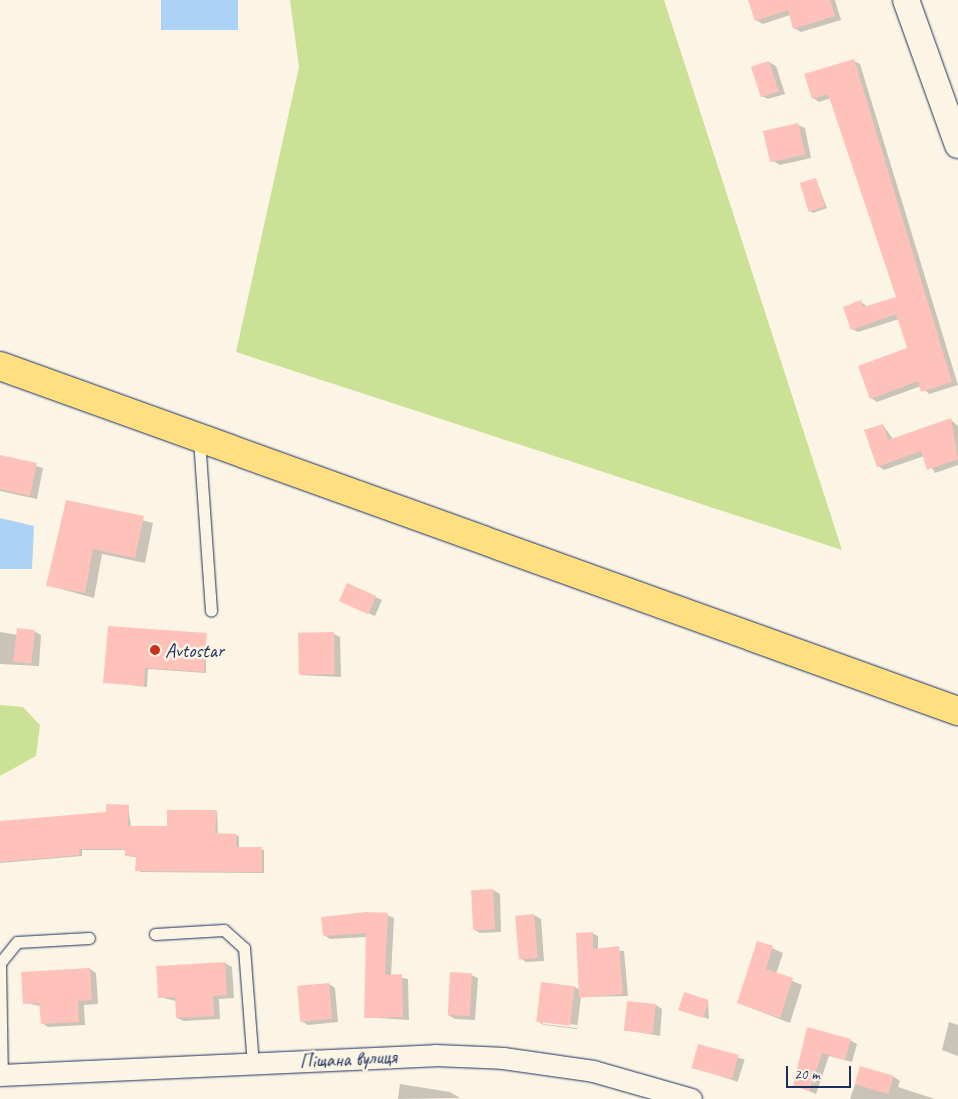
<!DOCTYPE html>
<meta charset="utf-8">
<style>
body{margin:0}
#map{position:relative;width:958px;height:1099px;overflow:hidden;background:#fcf5e5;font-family:Caveat,sans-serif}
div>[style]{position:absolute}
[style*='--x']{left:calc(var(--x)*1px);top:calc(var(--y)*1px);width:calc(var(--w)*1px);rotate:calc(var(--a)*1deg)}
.green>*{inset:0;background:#cbe196}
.water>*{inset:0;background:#acd2f6;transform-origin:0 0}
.shadow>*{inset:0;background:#0003;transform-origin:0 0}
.building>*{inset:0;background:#fec2bb;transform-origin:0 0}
.roads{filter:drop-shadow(0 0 1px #1b2f5e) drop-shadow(0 0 1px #1b2f5e)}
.service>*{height:11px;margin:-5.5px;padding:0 5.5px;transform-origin:5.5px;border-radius:5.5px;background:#fcf5e5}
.minor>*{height:21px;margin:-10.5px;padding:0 10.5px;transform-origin:10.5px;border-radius:10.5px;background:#fcf5e5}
.tertiary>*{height:26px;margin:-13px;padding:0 13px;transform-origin:13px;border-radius:13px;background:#fcf5e5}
.trunk>*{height:28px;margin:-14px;padding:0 14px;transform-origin:14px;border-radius:14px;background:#ffdf80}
.dots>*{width:14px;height:14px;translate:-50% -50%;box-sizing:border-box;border:2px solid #fcf5e5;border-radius:50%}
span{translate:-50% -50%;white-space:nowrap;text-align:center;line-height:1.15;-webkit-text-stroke:5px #fcf5e5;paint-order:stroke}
.poi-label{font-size:20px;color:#1b2f5e}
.left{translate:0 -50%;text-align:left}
.street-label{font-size:20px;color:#1b2f5e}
.scale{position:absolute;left:786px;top:1066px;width:65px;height:22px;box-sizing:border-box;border:2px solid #1b2f5e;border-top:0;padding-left:6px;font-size:15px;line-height:18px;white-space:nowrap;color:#1b2f5e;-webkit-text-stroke:4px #fcf5e5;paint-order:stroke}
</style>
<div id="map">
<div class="green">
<div style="clip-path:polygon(290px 0,664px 0,842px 550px,236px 352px,299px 67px)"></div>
<div style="clip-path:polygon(0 705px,23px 707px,40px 725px,36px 756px,0 776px)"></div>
</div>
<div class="water">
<div style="left:161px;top:0;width:77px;height:30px"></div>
<div style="clip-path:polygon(0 518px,34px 526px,32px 569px,0 569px)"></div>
</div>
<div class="shadow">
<div style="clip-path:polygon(750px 0,835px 0,841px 20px,801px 32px,794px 28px,790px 15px,763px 24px,756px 20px)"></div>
<div style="clip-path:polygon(854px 61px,860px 64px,958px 385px,929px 394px,921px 386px,877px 402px,871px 398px,908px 349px,899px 319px,858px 332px,852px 329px,861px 302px,868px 307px,897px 298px,831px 98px,819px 102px,813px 98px)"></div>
<div style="clip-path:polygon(769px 62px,776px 66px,785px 94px,768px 99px,762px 96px)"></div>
<div style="clip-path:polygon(798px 125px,805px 128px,811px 158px,780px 165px,773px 161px)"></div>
<div style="clip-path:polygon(816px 180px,827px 208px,813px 213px,810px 211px)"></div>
<div style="clip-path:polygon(950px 419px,958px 426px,958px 465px,935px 473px,924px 456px,884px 470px,878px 466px,883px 425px,893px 439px)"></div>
<div style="clip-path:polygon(0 456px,43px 468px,37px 499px,0 491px)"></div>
<div style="clip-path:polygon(67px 501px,153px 523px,145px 563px,102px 554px,94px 598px,47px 585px)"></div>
<div style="clip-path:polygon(375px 597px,382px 600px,375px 616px,347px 604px)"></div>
<div style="clip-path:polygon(34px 631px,41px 635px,39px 666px,0 664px,0 632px,18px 635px)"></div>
<div style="clip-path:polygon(206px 634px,206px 673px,148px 669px,147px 687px,104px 682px)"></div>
<div style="clip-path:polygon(334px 634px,340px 637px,341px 677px,300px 675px)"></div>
<div style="clip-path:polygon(128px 806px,131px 827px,168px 827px,217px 811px,218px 835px,239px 836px,239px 848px,264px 850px,264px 873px,140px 872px,137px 857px,126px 856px,126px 850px,82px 850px,82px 856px,0 863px,0 822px,107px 813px)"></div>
<div style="clip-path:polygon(493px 890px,500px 894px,501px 932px,480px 933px,473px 929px)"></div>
<div style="clip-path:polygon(387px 915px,394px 918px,391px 976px,408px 979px,409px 1020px,365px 1017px,367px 937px,330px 939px,324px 935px)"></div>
<div style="clip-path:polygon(534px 915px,541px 919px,544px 961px,526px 962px,520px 958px,516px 917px)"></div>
<div style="clip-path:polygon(evenodd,592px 933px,598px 936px,598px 949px,624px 951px,628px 996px,581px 997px,577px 1029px,544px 1025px,537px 1021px,575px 987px,580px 990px,592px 933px,543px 1021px,577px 1025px,577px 1028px,543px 1024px,543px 1021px)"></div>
<div style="clip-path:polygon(758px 942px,783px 953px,776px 974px,802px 985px,790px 1023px,738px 1003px)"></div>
<div style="clip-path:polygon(225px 963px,232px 967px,234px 998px,219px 999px,220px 1019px,184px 1021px,177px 1018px,176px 1001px,159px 997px)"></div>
<div style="clip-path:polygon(90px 969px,96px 973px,98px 1004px,84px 1005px,85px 1025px,48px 1027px,42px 1023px,41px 1006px,24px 1003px)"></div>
<div style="clip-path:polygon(471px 975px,478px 978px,475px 1020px,455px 1019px,448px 1015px)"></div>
<div style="clip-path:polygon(329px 984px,335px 988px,338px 1022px,308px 1025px,301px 1021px)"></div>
<div style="clip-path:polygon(708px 1001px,709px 1019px,683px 1011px)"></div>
<div style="clip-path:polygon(656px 1005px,662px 1009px,660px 1036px,626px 1030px)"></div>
<div style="clip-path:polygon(949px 1022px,958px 1025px,958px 1056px,942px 1050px)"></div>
<div style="clip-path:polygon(850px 1040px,857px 1044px,852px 1062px,829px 1056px,816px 1094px,795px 1085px,806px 1049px)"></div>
<div style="left:699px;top:1045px;width:48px;height:23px;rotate:18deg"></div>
<div style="clip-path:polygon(861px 1067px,894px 1077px,900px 1081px,898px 1087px,935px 1099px,850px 1099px)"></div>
<div style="clip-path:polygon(400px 1084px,450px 1092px,460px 1098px,398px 1099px)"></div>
</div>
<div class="building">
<div style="clip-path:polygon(748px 0,830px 0,835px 16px,793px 29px,788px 10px,755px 21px)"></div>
<div style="clip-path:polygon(854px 59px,952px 382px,921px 392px,918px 381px,870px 399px,858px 366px,907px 348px,896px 314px,851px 330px,843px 307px,861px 300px,863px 307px,896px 297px,828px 94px,812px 99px,804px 74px)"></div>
<div style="left:769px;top:61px;width:32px;height:19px;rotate:72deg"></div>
<div style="left:798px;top:123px;width:32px;height:36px;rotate:77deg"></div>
<div style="left:816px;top:178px;width:30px;height:17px;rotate:73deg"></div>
<div style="clip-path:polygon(951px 418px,958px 459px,927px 470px,921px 451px,877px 467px,864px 430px,883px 424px,888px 440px)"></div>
<div style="clip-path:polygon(0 455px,37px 463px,30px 496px,0 489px)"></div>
<div style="clip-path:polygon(66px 500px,144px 516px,135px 558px,93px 549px,85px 593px,46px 586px)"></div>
<div style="left:347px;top:583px;width:32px;height:20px;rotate:24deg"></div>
<div style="clip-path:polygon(108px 626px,207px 633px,204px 672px,145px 668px,144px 686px,103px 683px)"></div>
<div style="left:17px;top:628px;width:18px;height:34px;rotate:6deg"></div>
<div style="left:334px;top:632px;width:42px;height:36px;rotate:89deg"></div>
<div style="clip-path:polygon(106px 804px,129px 805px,128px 826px,167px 826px,167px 810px,217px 810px,215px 833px,237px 834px,236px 847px,262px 847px,262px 872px,135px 871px,136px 856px,125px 856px,125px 849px,79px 849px,80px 855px,0 862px,0 821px,106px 812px)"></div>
<div style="left:493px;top:889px;width:40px;height:22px;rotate:87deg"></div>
<div style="clip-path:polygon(367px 912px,388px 913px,385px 975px,402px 974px,403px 1017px,364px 1018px,366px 933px,323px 936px,321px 917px)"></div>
<div style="left:534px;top:914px;width:44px;height:19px;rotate:85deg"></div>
<div style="clip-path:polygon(593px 932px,593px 949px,619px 946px,623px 994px,579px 998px,576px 933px)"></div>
<div style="clip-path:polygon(757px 941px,773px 946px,766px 969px,793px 978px,780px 1018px,737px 1003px)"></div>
<div style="clip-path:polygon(225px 962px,227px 995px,213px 996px,214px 1016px,176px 1018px,175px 997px,158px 998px,156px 966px)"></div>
<div style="clip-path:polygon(90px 968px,92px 1000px,78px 1001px,79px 1022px,41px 1024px,39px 1003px,23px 1004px,21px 972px)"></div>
<div style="left:450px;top:972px;width:22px;height:43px;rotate:3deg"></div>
<div style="left:541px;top:982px;width:34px;height:40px;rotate:7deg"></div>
<div style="left:329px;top:983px;width:36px;height:32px;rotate:85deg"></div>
<div style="left:684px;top:992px;width:26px;height:19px;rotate:18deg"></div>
<div style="left:627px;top:1001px;width:29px;height:30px;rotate:6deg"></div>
<div style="clip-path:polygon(807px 1027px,851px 1039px,845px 1060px,822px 1053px,809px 1091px,793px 1086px)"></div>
<div style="left:698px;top:1044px;width:42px;height:25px;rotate:15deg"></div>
<div style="left:860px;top:1066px;width:35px;height:19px;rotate:16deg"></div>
</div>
<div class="roads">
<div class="service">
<div style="--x:199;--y:439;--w:172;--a:86"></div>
<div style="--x:155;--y:934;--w:69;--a:-3.3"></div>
<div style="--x:224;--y:930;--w:27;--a:42"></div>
<div style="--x:244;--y:948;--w:116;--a:85.6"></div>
<div style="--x:0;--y:963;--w:27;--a:-51"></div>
<div style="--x:17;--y:942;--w:72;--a:-3.2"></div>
<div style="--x:0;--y:965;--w:110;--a:89"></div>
</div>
<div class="minor">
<div style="--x:0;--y:1075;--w:435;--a:-2.6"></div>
<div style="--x:435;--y:1055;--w:68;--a:2.5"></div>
<div style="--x:503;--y:1058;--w:91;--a:8.2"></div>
<div style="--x:593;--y:1071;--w:102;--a:15.9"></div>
</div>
<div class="tertiary">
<div style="--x:906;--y:0;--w:154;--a:70.3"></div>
</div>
<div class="trunk">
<div style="--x:0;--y:366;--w:1018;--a:19.81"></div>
</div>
</div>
<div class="dots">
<div style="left:155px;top:650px;background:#c8321e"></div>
</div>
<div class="poi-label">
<span class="left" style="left:165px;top:650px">Avtostar</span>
</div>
<div class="street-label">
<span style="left:348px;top:1059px;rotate:-3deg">Піщана вулиця</span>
</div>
<div class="scale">20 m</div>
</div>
